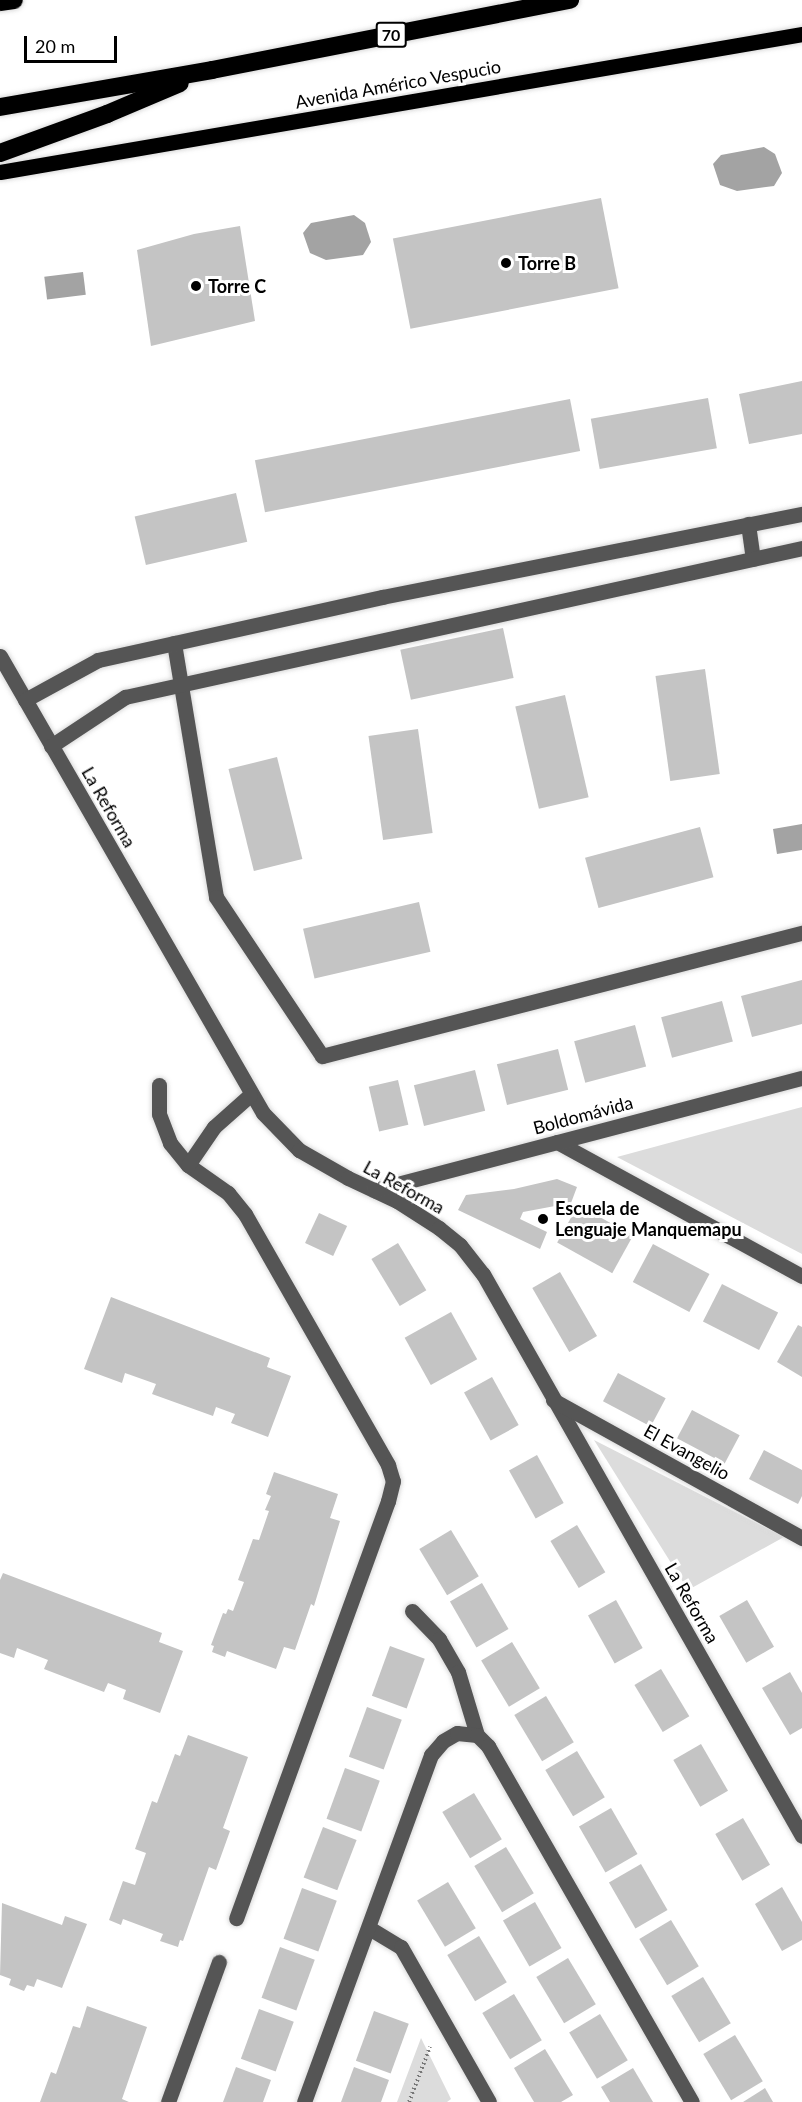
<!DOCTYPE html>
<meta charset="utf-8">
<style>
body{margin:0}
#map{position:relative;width:802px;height:2102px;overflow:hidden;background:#fff;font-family:Lato,sans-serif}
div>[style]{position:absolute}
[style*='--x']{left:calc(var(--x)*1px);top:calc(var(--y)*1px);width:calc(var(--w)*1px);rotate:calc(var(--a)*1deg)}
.green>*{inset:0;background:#dcdcdc}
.water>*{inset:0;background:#a3a3a3;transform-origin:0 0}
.building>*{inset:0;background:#c4c4c4;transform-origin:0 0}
.path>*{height:4px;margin-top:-2px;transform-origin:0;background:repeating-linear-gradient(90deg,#777 0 1.5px,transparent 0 4.5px)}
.roads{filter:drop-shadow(0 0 2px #dbdbdb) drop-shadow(0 0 2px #dbdbdb)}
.minor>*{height:15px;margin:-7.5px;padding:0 7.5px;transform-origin:7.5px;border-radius:7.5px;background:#555}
.major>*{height:15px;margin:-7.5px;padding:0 7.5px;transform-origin:7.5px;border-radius:7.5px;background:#000}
.highway>*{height:18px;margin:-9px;padding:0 9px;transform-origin:9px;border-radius:9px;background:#000}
.dots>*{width:16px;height:16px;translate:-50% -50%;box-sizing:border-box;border:3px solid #fff;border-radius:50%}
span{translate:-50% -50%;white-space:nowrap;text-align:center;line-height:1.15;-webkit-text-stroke:6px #fff;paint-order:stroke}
.shield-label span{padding:2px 4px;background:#fff;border:2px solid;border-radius:4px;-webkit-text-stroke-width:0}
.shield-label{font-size:16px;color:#000;font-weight:700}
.street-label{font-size:18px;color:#000}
.poi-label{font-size:18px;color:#000;font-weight:700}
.left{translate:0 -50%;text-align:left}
.scale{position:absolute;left:24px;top:36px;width:93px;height:27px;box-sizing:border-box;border:3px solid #000;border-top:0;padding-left:8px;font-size:18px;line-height:21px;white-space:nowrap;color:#000;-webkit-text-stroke:4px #fff;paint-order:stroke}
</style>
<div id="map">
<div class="green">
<div style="clip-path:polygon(802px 1107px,802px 1254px,617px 1157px)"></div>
<div style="clip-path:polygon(594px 1440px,784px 1537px,688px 1590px)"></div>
<div style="clip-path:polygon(421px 2038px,451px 2099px,447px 2102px,397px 2102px)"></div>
</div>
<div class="water">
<div style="clip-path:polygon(764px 147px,775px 154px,782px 173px,774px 186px,737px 191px,720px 185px,713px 164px,721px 155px)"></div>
<div style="clip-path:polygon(354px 215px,365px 223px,371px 242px,363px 255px,326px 260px,310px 253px,303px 233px,311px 223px)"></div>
<div style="left:83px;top:272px;width:23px;height:39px;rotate:83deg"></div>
<div style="clip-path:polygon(802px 824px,802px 850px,777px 854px,773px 829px)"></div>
</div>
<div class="building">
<div style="left:601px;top:198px;width:92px;height:212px;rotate:79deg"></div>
<div style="clip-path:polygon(240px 226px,255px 321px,151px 346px,137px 250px,194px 234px)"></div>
<div style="clip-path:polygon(802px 381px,802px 434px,749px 444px,739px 394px)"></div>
<div style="left:708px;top:398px;width:51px;height:119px;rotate:80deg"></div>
<div style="left:570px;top:399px;width:53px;height:321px;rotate:79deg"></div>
<div style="left:236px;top:493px;width:50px;height:104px;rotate:77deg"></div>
<div style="left:503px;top:628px;width:51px;height:105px;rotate:78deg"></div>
<div style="left:705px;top:669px;width:106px;height:50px;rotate:82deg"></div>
<div style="left:565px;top:695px;width:105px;height:51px;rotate:77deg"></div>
<div style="left:418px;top:729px;width:105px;height:50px;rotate:82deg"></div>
<div style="left:277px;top:757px;width:105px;height:50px;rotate:76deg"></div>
<div style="left:700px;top:827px;width:52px;height:119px;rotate:75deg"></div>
<div style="left:419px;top:902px;width:51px;height:119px;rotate:77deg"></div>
<div style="clip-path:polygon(802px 980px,802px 1024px,752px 1037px,741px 996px)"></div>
<div style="left:722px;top:1001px;width:42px;height:63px;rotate:75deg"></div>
<div style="left:635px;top:1025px;width:43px;height:63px;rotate:75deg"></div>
<div style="left:558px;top:1049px;width:42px;height:63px;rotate:76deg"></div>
<div style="left:475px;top:1070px;width:42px;height:63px;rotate:76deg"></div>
<div style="left:398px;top:1080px;width:46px;height:30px;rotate:77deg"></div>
<div style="clip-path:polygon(557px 1179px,577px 1187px,571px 1203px,523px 1212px,520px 1219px,547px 1232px,540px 1249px,458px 1210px,466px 1195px,514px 1189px)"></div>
<div style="left:578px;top:1205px;width:63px;height:43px;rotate:29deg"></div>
<div style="left:319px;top:1213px;width:31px;height:33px;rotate:25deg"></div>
<div style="left:398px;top:1243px;width:55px;height:31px;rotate:59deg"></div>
<div style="left:653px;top:1244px;width:64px;height:43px;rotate:28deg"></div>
<div style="left:560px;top:1272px;width:74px;height:32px;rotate:60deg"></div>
<div style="left:722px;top:1284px;width:63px;height:42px;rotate:27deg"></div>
<div style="clip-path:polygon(111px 1297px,270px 1358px,267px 1367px,291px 1376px,268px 1437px,231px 1423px,235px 1414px,216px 1407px,213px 1416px,152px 1394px,156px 1384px,125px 1373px,122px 1383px,84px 1369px)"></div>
<div style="left:451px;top:1312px;width:54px;height:53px;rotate:61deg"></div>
<div style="clip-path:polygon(798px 1325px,802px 1327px,802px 1377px,777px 1362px)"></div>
<div style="left:618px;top:1373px;width:54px;height:32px;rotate:28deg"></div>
<div style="left:492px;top:1377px;width:55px;height:32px;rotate:61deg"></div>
<div style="left:692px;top:1410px;width:54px;height:32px;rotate:28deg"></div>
<div style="clip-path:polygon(764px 1450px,802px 1470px,802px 1496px,798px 1504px,749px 1479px)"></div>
<div style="left:537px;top:1455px;width:55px;height:32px;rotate:61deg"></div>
<div style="clip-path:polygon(274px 1472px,338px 1494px,330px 1518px,340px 1521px,314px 1606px,311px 1604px,295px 1650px,284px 1647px,276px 1669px,227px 1651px,225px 1657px,212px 1652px,214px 1646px,211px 1645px,223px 1613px,226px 1614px,228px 1609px,233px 1611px,244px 1582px,238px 1580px,253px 1539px,259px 1540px,269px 1511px,265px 1510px,271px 1496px,266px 1494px)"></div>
<div style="left:577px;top:1525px;width:55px;height:31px;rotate:59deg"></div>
<div style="left:451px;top:1530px;width:54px;height:37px;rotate:59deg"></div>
<div style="clip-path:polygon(3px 1573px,162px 1633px,159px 1642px,183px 1651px,160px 1713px,123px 1699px,126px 1690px,108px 1683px,104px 1692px,44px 1669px,48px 1660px,17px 1648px,14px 1658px,0 1653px,0 1580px)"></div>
<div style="left:482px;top:1583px;width:53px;height:37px;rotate:60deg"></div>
<div style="left:616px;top:1600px;width:55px;height:32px;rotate:61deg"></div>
<div style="left:747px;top:1600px;width:54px;height:32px;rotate:60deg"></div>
<div style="left:512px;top:1642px;width:54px;height:36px;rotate:59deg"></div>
<div style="left:390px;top:1646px;width:37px;height:53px;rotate:20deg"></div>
<div style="left:661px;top:1669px;width:55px;height:31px;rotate:59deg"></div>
<div style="clip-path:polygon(790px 1672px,802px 1693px,802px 1728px,790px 1735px,762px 1688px)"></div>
<div style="left:546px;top:1696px;width:54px;height:37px;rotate:59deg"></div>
<div style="left:367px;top:1707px;width:37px;height:53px;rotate:20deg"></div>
<div style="clip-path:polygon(188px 1735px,248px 1757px,223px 1828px,230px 1831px,216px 1870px,209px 1867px,183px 1941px,180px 1940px,178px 1947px,160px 1941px,163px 1934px,123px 1919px,121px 1925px,109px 1920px,123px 1881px,135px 1885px,146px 1853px,135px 1849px,152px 1801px,157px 1803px,175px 1754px,180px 1756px)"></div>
<div style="left:701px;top:1744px;width:54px;height:32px;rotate:60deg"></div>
<div style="left:577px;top:1751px;width:54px;height:37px;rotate:59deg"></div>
<div style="left:345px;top:1768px;width:37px;height:54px;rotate:20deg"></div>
<div style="left:474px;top:1793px;width:54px;height:37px;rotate:59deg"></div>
<div style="left:611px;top:1808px;width:53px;height:37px;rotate:60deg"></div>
<div style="left:743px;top:1818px;width:54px;height:32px;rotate:60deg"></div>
<div style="left:323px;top:1827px;width:36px;height:54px;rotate:21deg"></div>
<div style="left:506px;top:1847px;width:54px;height:37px;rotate:59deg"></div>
<div style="left:641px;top:1864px;width:53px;height:37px;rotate:60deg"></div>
<div style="left:448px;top:1882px;width:54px;height:36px;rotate:59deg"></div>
<div style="clip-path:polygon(782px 1887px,802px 1922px,802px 1940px,782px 1951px,755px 1904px)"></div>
<div style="left:302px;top:1888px;width:37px;height:54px;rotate:20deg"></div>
<div style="left:535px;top:1902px;width:53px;height:37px;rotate:60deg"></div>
<div style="clip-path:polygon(2px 1903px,62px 1925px,65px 1916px,87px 1924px,62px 1988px,37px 1979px,34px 1987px,27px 1985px,24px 1991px,9px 1985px,11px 1979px,0 1975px)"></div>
<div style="left:671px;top:1920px;width:54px;height:37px;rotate:59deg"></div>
<div style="left:479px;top:1936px;width:54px;height:37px;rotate:59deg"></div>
<div style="left:280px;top:1947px;width:37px;height:54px;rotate:20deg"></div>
<div style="left:568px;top:1958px;width:54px;height:37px;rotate:59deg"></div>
<div style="left:703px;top:1977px;width:54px;height:37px;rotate:59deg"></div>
<div style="left:514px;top:1994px;width:54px;height:37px;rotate:59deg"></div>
<div style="clip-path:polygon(87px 2006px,147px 2027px,122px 2099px,129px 2102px,40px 2102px,51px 2072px,56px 2074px,73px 2026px,80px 2028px)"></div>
<div style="left:259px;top:2009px;width:37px;height:53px;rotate:20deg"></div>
<div style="left:374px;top:2011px;width:37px;height:53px;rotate:20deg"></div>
<div style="left:600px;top:2014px;width:54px;height:36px;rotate:59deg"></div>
<div style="left:735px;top:2035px;width:54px;height:37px;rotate:59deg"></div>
<div style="clip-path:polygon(545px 2049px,573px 2095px,561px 2102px,534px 2102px,514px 2068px)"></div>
<div style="clip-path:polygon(236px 2067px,271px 2080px,263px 2102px,223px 2102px)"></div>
<div style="clip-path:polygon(354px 2067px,389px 2080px,381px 2102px,341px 2102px)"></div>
<div style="clip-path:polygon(633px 2068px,653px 2102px,610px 2102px,601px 2087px)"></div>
<div style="clip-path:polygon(765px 2088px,773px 2102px,743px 2102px)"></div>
</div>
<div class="path">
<div style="--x:409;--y:2102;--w:59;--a:-69.1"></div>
</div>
<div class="roads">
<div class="minor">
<div style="--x:748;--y:524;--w:35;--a:82"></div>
<div style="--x:174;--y:643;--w:257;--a:80.6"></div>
<div style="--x:216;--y:897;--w:191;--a:56.3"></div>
<div style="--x:322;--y:1056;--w:496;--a:-14.4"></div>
<div style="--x:0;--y:656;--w:527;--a:60.08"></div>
<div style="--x:263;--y:1113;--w:52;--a:45.8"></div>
<div style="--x:299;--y:1150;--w:56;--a:29.7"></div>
<div style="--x:348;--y:1178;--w:54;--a:25.1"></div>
<div style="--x:397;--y:1201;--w:50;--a:32.7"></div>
<div style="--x:439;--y:1228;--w:27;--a:39"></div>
<div style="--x:460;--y:1245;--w:37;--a:52"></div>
<div style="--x:483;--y:1274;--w:646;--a:60.42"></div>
<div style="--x:25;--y:700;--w:83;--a:-28.7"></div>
<div style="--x:98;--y:660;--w:291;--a:-12.5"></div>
<div style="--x:382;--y:597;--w:428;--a:-11.2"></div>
<div style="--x:51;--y:746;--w:89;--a:-33.5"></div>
<div style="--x:125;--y:697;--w:693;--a:-12.41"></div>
<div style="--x:159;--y:1085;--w:29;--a:90"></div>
<div style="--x:159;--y:1114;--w:31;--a:69"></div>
<div style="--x:170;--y:1143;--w:28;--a:51"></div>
<div style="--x:188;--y:1165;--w:49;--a:35"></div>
<div style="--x:228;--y:1193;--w:27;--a:51"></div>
<div style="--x:245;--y:1214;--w:289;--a:60.3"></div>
<div style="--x:388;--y:1465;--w:17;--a:73"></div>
<div style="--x:393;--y:1481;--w:21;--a:104"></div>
<div style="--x:388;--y:1501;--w:444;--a:110"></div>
<div style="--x:557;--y:1142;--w:279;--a:28.7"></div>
<div style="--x:188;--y:1165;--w:46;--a:-55.6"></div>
<div style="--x:214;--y:1127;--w:48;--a:-41.6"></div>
<div style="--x:374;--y:1190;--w:442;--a:-14.7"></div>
<div style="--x:553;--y:1400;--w:285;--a:29"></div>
<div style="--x:412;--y:1611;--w:39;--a:46"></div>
<div style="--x:439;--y:1639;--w:38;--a:60"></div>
<div style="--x:458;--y:1672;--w:66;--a:73.2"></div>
<div style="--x:369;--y:1928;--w:37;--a:31"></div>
<div style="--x:401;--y:1947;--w:178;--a:60.4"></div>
<div style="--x:168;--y:2102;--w:149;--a:-70"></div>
<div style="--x:304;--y:2102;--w:370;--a:-69.9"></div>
<div style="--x:431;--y:1755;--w:18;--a:-49"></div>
<div style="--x:443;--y:1741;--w:16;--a:-30"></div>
<div style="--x:457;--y:1733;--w:20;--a:6"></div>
<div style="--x:477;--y:1735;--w:16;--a:45"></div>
<div style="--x:488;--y:1746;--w:410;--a:60.2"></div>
</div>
<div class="major">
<div style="--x:0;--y:172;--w:814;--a:-9.76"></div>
</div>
<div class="highway">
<div style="--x:0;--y:2;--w:14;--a:-8"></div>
<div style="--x:0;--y:107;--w:215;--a:-9.9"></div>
<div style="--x:212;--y:70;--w:365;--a:-11.1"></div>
<div style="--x:0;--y:153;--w:114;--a:-20"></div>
<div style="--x:107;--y:114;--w:79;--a:-23"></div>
</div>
</div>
<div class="dots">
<div style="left:506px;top:263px;background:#000"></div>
<div style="left:196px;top:286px;background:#000"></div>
<div style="left:543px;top:1219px;background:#000"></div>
</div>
<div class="shield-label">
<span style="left:391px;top:35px">70</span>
</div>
<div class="street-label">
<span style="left:398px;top:84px;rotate:-10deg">Avenida Américo Vespucio</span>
<span style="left:109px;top:807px;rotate:60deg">La Reforma</span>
<span style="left:583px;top:1115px;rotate:-15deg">Boldomávida</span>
<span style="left:404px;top:1187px;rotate:29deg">La Reforma</span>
<span style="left:687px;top:1452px;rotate:29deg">El Evangelio</span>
<span style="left:692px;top:1603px;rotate:60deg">La Reforma</span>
</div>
<div class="poi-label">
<span class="left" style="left:518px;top:263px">Torre B</span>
<span class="left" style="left:208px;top:286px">Torre C</span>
<span class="left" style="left:555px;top:1219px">Escuela de<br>Lenguaje Manquemapu</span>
</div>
<div class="scale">20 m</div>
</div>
